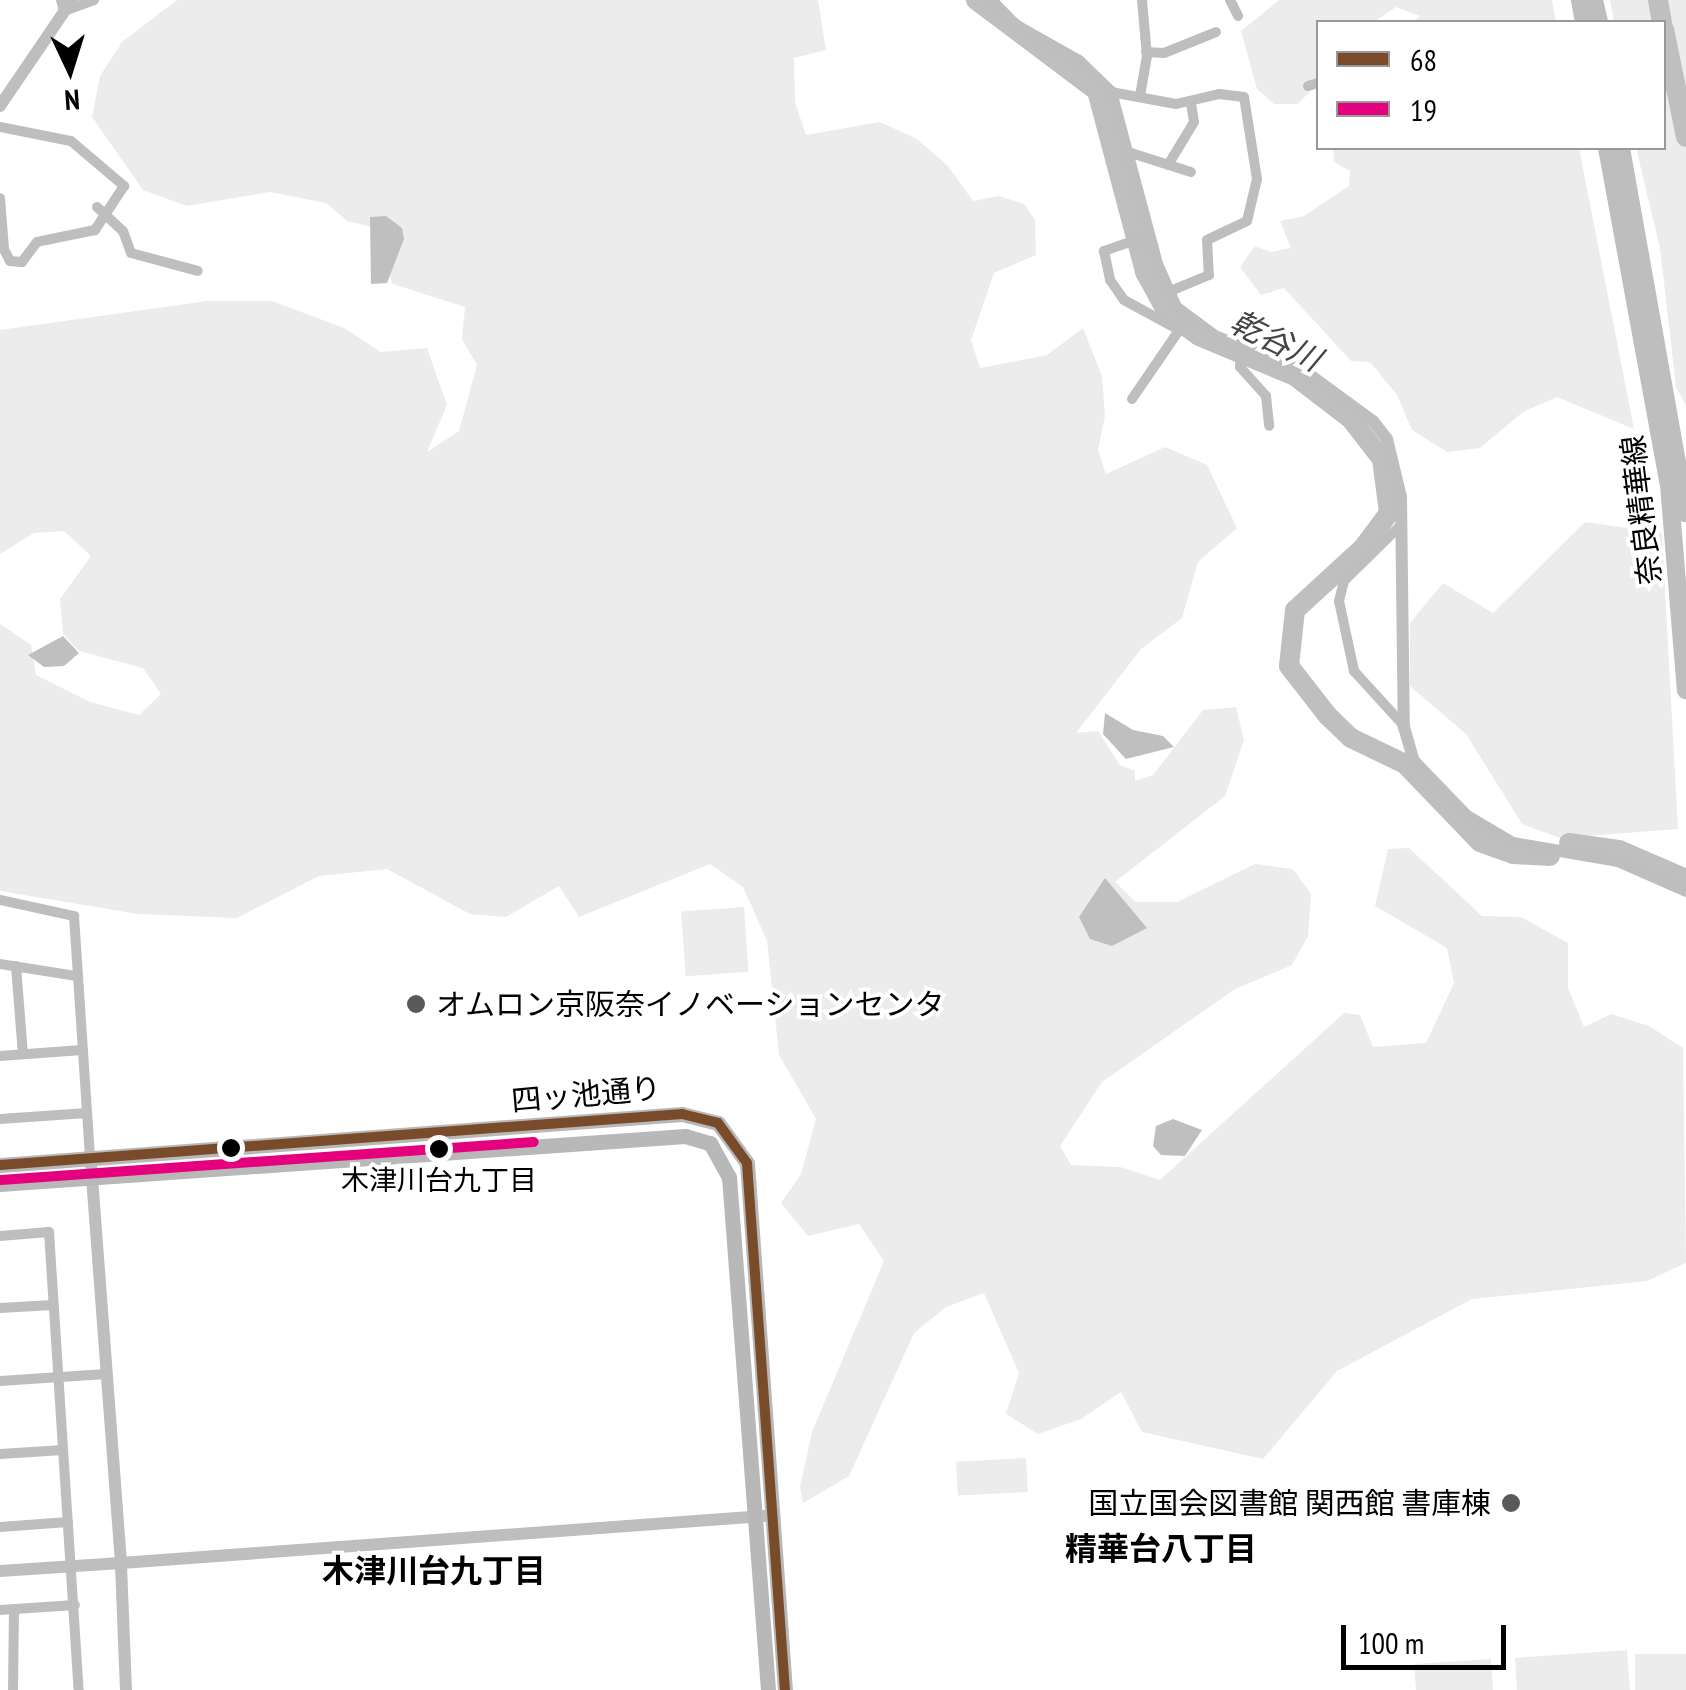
<!DOCTYPE html>
<meta charset="utf-8">
<style>
body{margin:0}
#map{position:relative;width:1686px;height:1690px;overflow:hidden;background:#fff;font-family:"PT Sans Narrow","Noto Sans JP",sans-serif}
div>[style]{position:absolute}
[style*='--x']{left:calc(var(--x)*1px);top:calc(var(--y)*1px);width:calc(var(--w)*1px);rotate:calc(var(--a)*1deg)}
.green>*{inset:0;background:#ececec;transform-origin:0 0}
.water>*{inset:0;background:#bfbfbf}
.river>*{height:20px;margin:-10px;padding:0 10px;transform-origin:10px;border-radius:10px;background:#bfbfbf}
.minor>*{height:10px;margin:-5px;padding:0 5px;transform-origin:5px;border-radius:5px;background:#bebebe}
.tertiary>*{height:12px;margin:-6px;padding:0 6px;transform-origin:6px;border-radius:6px;background:#bebebe}
.secondary>*{height:15px;margin:-7.5px;padding:0 7.5px;transform-origin:7.5px;border-radius:7.5px;background:#b8b8b8}
.primary>*{height:18px;margin:-9px;padding:0 9px;transform-origin:9px;border-radius:9px;background:#bebebe}
.bus-1>*{height:10px;margin:-5px;padding:0 5px;transform-origin:5px;border-radius:5px;background:#7a4b2a}
.bus-2>*{height:10px;margin:-5px;padding:0 5px;transform-origin:5px;border-radius:5px;background:#e5007d}
.dots>*{width:28px;height:28px;translate:-50% -50%;box-sizing:border-box;border:5px solid #fff;border-radius:50%}
span{translate:-50% -50%;white-space:nowrap;text-align:center;line-height:1.15;-webkit-text-stroke:8px #fff;paint-order:stroke}
.bus-label{font-size:28px;color:#000}
.street-label{font-size:30px;color:#000}
.poi-label{font-size:30px;color:#000}
.left{translate:0 -50%;text-align:left}
.right{translate:-100% -50%;text-align:right}
.water-label{font-size:32px;color:#444;font-style:italic}
.neighbourhood-label{font-size:32px;color:#000;font-weight:700}
.legend{position:absolute;left:1316px;top:20px;width:350px;height:130px;box-sizing:border-box;background:#fff;border:2px solid #999;margin:0;padding:12px 18px;list-style:none;font-size:30px;color:#000}
.legend li{display:flex;align-items:center;gap:20px;height:50px}
.legend b{width:50px;border:2px solid #999}
.north{position:absolute;left:20px;top:20px;width:100px;height:100px;-webkit-text-stroke:8px #fff;paint-order:stroke;rotate:176deg;font-size:28px;font-weight:700;line-height:40px;text-align:center;color:#000}
.north::after{content:'';display:block;margin:auto;width:35px;height:45px;background:#000;clip-path:polygon(50% 0,100% 100%,50% 72%,0 100%)}
.scale{position:absolute;left:1341px;top:1625px;width:165px;height:45px;box-sizing:border-box;border:5px solid #000;border-top:0;padding-left:12px;font-size:30px;line-height:35px;white-space:nowrap;color:#000;-webkit-text-stroke:8px #fff;paint-order:stroke}
</style>
<div id="map">
<div class="green">
<div style="clip-path:polygon(177px 0,818px 0,826px 50px,794px 58px,795px 102px,806px 135px,880px 122px,917px 139px,948px 166px,973px 201px,999px 196px,1024px 204px,1035px 220px,1036px 255px,994px 273px,971px 340px,980px 368px,1047px 355px,1083px 328px,1102px 376px,1105px 416px,1098px 450px,1106px 474px,1165px 447px,1207px 465px,1237px 528px,1198px 562px,1182px 618px,1141px 649px,1076px 733px,1098px 731px,1120px 765px,1135px 771px,1135px 781px,1153px 775px,1203px 710px,1236px 707px,1244px 740px,1225px 796px,1115px 882px,1136px 902px,1177px 902px,1255px 864px,1293px 869px,1311px 894px,1308px 936px,1292px 965px,1235px 989px,1102px 1082px,1060px 1146px,1071px 1165px,1120px 1167px,1160px 1180px,1344px 1013px,1360px 1015px,1373px 1047px,1426px 1043px,1454px 983px,1447px 948px,1375px 906px,1388px 849px,1409px 848px,1482px 916px,1521px 917px,1568px 943px,1568px 988px,1584px 1027px,1611px 1014px,1649px 1026px,1683px 1048px,1686px 1263px,1647px 1281px,1472px 1299px,1337px 1371px,1263px 1459px,1142px 1432px,1121px 1392px,1081px 1419px,1038px 1434px,1006px 1414px,1019px 1373px,984px 1293px,946px 1307px,914px 1333px,849px 1476px,803px 1503px,800px 1487px,812px 1432px,884px 1261px,859px 1224px,808px 1236px,781px 1203px,801px 1174px,816px 1119px,779px 1055px,767px 941px,743px 887px,710px 864px,579px 917px,559px 886px,506px 917px,470px 914px,387px 869px,319px 876px,237px 918px,138px 914px,0 891px,0 624px,31px 645px,36px 675px,90px 702px,139px 715px,161px 694px,143px 668px,79px 651px,63px 634px,60px 599px,91px 556px,64px 531px,34px 533px,0 554px,0 330px,207px 301px,272px 301px,344px 328px,381px 352px,427px 348px,447px 405px,427px 452px,459px 431px,477px 365px,462px 339px,465px 307px,393px 284px,384px 263px,389px 231px,347px 221px,326px 203px,270px 192px,187px 206px,143px 190px,92px 117px,100px 76px,122px 42px)"></div>
<div style="clip-path:polygon(1279px 0,1552px 0,1556px 22px,1414px 22px,1420px 16px,1396px 7px,1374px 22px,1318px 22px,1318px 83px,1298px 104px,1274px 104px,1257px 89px,1241px 31px)"></div>
<div style="clip-path:polygon(1610px 0,1686px 0,1686px 406px,1676px 387px,1660px 248px,1636px 148px,1664px 148px,1664px 22px,1614px 22px)"></div>
<div style="clip-path:polygon(1333px 148px,1579px 148px,1634px 429px,1557px 397px,1523px 412px,1480px 448px,1447px 452px,1412px 430px,1397px 395px,1370px 362px,1351px 361px,1284px 288px,1261px 295px,1240px 267px,1255px 246px,1271px 252px,1291px 248px,1280px 221px,1304px 216px,1349px 186px,1350px 171px,1334px 162px)"></div>
<div style="clip-path:polygon(1585px 522px,1662px 533px,1678px 829px,1560px 838px,1522px 824px,1466px 734px,1410px 686px,1410px 623px,1443px 583px,1493px 613px)"></div>
<div style="left:744px;top:907px;width:65px;height:63px;rotate:86deg"></div>
<div style="left:1026px;top:1458px;width:34px;height:70px;rotate:87deg"></div>
<div style="clip-path:polygon(1627px 1650px,1630px 1690px,1517px 1690px,1515px 1658px)"></div>
<div style="left:1686px;top:1654px;width:36px;height:51px;rotate:90deg"></div>
<div style="clip-path:polygon(1491px 1659px,1493px 1690px,1416px 1690px,1414px 1664px)"></div>
</div>
<div class="water">
<div style="clip-path:polygon(386px 216px,402px 228px,404px 239px,387px 283px,371px 284px,370px 217px)"></div>
<div style="clip-path:polygon(63px 636px,79px 653px,64px 666px,44px 667px,28px 655px)"></div>
<div style="clip-path:polygon(1105px 713px,1133px 730px,1163px 736px,1174px 747px,1126px 759px,1103px 734px)"></div>
<div style="clip-path:polygon(1105px 878px,1147px 928px,1112px 946px,1090px 939px,1079px 917px)"></div>
<div style="clip-path:polygon(1173px 1119px,1202px 1130px,1185px 1156px,1161px 1155px,1153px 1146px,1156px 1126px)"></div>
</div>
<div class="river">
<div style="--x:976;--y:0;--w:151;--a:36.9"></div>
<div style="--x:1097;--y:91;--w:187;--a:75.1"></div>
<div style="--x:1145;--y:272;--w:48;--a:61.3"></div>
<div style="--x:1168;--y:314;--w:38;--a:35"></div>
<div style="--x:1199;--y:336;--w:104;--a:22.6"></div>
<div style="--x:1295;--y:376;--w:71;--a:37.5"></div>
<div style="--x:1351;--y:419;--w:51;--a:52.2"></div>
<div style="--x:1382;--y:459;--w:54;--a:82.6"></div>
<div style="--x:1389;--y:513;--w:44;--a:126.6"></div>
<div style="--x:1363;--y:548;--w:92;--a:137.6"></div>
<div style="--x:1295;--y:610;--w:56;--a:96.1"></div>
<div style="--x:1289;--y:666;--w:62;--a:52.2"></div>
<div style="--x:1327;--y:715;--w:33;--a:44"></div>
<div style="--x:1351;--y:738;--w:60;--a:25.7"></div>
<div style="--x:1405;--y:764;--w:108;--a:46.1"></div>
<div style="--x:1480;--y:842;--w:35;--a:20"></div>
<div style="--x:1513;--y:854;--w:37;--a:3"></div>
<div style="--x:1658;--y:0;--w:22;--a:80"></div>
<div style="--x:1664;--y:29;--w:110;--a:78.5"></div>
<div style="--x:1569;--y:843;--w:50;--a:8"></div>
<div style="--x:1619;--y:850;--w:73;--a:23.4"></div>
</div>
<div class="minor">
<div style="--x:61;--y:0;--w:11;--a:75"></div>
<div style="--x:64;--y:11;--w:32;--a:-20"></div>
<div style="--x:1230;--y:0;--w:18;--a:63"></div>
<div style="--x:1146;--y:52;--w:18;--a:3"></div>
<div style="--x:1164;--y:53;--w:56;--a:-22"></div>
<div style="--x:1308;--y:86;--w:10;--a:-17"></div>
<div style="--x:1111;--y:92;--w:66;--a:10.5"></div>
<div style="--x:1176;--y:104;--w:44;--a:-13.1"></div>
<div style="--x:1219;--y:94;--w:25;--a:7"></div>
<div style="--x:1244;--y:97;--w:83;--a:81"></div>
<div style="--x:1257;--y:179;--w:43;--a:103.4"></div>
<div style="--x:1247;--y:221;--w:44;--a:154.6"></div>
<div style="--x:1207;--y:240;--w:35;--a:87"></div>
<div style="--x:1209;--y:275;--w:44;--a:157.5"></div>
<div style="--x:1140;--y:96;--w:41;--a:-80.1"></div>
<div style="--x:1147;--y:56;--w:56;--a:-95.1"></div>
<div style="--x:0;--y:127;--w:72;--a:11.2"></div>
<div style="--x:71;--y:141;--w:70;--a:40.3"></div>
<div style="--x:124;--y:186;--w:53;--a:123.4"></div>
<div style="--x:95;--y:230;--w:59;--a:168.3"></div>
<div style="--x:37;--y:242;--w:25;--a:127"></div>
<div style="--x:22;--y:262;--w:12;--a:-175"></div>
<div style="--x:10;--y:261;--w:13;--a:-117"></div>
<div style="--x:4;--y:249;--w:51;--a:-94.5"></div>
<div style="--x:1128;--y:152;--w:66;--a:17.6"></div>
<div style="--x:1168;--y:165;--w:50;--a:-58.8"></div>
<div style="--x:1194;--y:122;--w:20;--a:-99"></div>
<div style="--x:97;--y:207;--w:35;--a:43"></div>
<div style="--x:123;--y:231;--w:23;--a:70"></div>
<div style="--x:131;--y:253;--w:69;--a:15"></div>
<div style="--x:1150;--y:235;--w:49;--a:160.8"></div>
<div style="--x:1104;--y:251;--w:30;--a:78"></div>
<div style="--x:1110;--y:280;--w:24;--a:55"></div>
<div style="--x:1124;--y:300;--w:63;--a:28.6"></div>
<div style="--x:1242;--y:344;--w:23;--a:95"></div>
<div style="--x:1240;--y:367;--w:39;--a:48"></div>
<div style="--x:1266;--y:396;--w:30;--a:84"></div>
<div style="--x:1132;--y:399;--w:88;--a:-55.6"></div>
<div style="--x:1402;--y:524;--w:81;--a:135.5"></div>
<div style="--x:1344;--y:581;--w:21;--a:104"></div>
<div style="--x:1339;--y:601;--w:72;--a:77.9"></div>
<div style="--x:1354;--y:671;--w:74;--a:47.7"></div>
<div style="--x:0;--y:900;--w:76;--a:12.2"></div>
<div style="--x:74;--y:916;--w:241;--a:86.2"></div>
<div style="--x:0;--y:964;--w:78;--a:8.9"></div>
<div style="--x:16;--y:966;--w:88;--a:85.5"></div>
<div style="--x:0;--y:1056;--w:82;--a:-4.2"></div>
<div style="--x:0;--y:1119;--w:87;--a:-3.9"></div>
<div style="--x:0;--y:1236;--w:49;--a:-4.7"></div>
<div style="--x:49;--y:1232;--w:459;--a:86.3"></div>
<div style="--x:0;--y:1308;--w:53;--a:-3.2"></div>
<div style="--x:0;--y:1381;--w:106;--a:-3.8"></div>
<div style="--x:0;--y:1454;--w:63;--a:-3.6"></div>
<div style="--x:0;--y:1527;--w:68;--a:-4.2"></div>
<div style="--x:0;--y:1610;--w:75;--a:-3.8"></div>
<div style="--x:13;--y:1690;--w:81;--a:-89.3"></div>
</div>
<div class="tertiary">
<div style="--x:991;--y:0;--w:35;--a:46"></div>
<div style="--x:1015;--y:25;--w:73;--a:29.4"></div>
<div style="--x:1079;--y:61;--w:45;--a:44.1"></div>
<div style="--x:1111;--y:92;--w:178;--a:75"></div>
<div style="--x:1157;--y:264;--w:47;--a:66.2"></div>
<div style="--x:1176;--y:307;--w:49;--a:36.6"></div>
<div style="--x:1215;--y:336;--w:98;--a:21.6"></div>
<div style="--x:1306;--y:372;--w:83;--a:36.2"></div>
<div style="--x:1373;--y:421;--w:23;--a:52"></div>
<div style="--x:1387;--y:439;--w:60;--a:76.4"></div>
<div style="--x:1401;--y:497;--w:230;--a:89.3"></div>
<div style="--x:1404;--y:727;--w:35;--a:74"></div>
<div style="--x:1414;--y:761;--w:76;--a:46.1"></div>
<div style="--x:1467;--y:816;--w:53;--a:30.4"></div>
<div style="--x:1513;--y:843;--w:107;--a:9.7"></div>
<div style="--x:1618;--y:861;--w:74;--a:23.8"></div>
<div style="--x:0;--y:106;--w:128;--a:-55.8"></div>
<div style="--x:0;--y:1571;--w:121;--a:-3.8"></div>
<div style="--x:121;--y:1563;--w:396;--a:-94.3"></div>
<div style="--x:126;--y:1690;--w:127;--a:-92.3"></div>
<div style="--x:121;--y:1563;--w:645;--a:-4.18"></div>
</div>
<div class="secondary">
<div style="--x:0;--y:1165;--w:684;--a:-4.28"></div>
<div style="--x:682;--y:1114;--w:37;--a:14"></div>
<div style="--x:718;--y:1123;--w:49;--a:54.1"></div>
<div style="--x:747;--y:1163;--w:528;--a:85.88"></div>
<div style="--x:0;--y:1184;--w:687;--a:-4.01"></div>
<div style="--x:685;--y:1136;--w:26;--a:16"></div>
<div style="--x:710;--y:1143;--w:39;--a:61"></div>
<div style="--x:729;--y:1177;--w:514;--a:85.65"></div>
</div>
<div class="primary">
<div style="--x:1580;--y:0;--w:22;--a:80"></div>
<div style="--x:1594;--y:0;--w:23;--a:77"></div>
<div style="--x:1607;--y:148;--w:343;--a:79.6"></div>
<div style="--x:1669;--y:485;--w:206;--a:85.3"></div>
<div style="--x:1621;--y:148;--w:371;--a:79.9"></div>
</div>
<div class="bus-1">
<div style="--x:0;--y:1165;--w:684;--a:-4.28"></div>
<div style="--x:682;--y:1114;--w:37;--a:14"></div>
<div style="--x:718;--y:1123;--w:49;--a:54.1"></div>
<div style="--x:747;--y:1163;--w:528;--a:85.88"></div>
</div>
<div class="bus-2">
<div style="--x:1;--y:1180;--w:534;--a:-4.08"></div>
</div>
<div class="dots">
<div style="left:416px;top:1004px;background:#595959"></div>
<div style="left:231px;top:1148px;background:#000"></div>
<div style="left:439px;top:1149px;background:#000"></div>
<div style="left:1511px;top:1503px;background:#595959"></div>
</div>
<div class="bus-label">
<span style="left:439px;top:1180px">木津川台九丁目</span>
</div>
<div class="street-label">
<span style="left:1641px;top:510px;rotate:-97deg">奈良精華線</span>
<span style="left:586px;top:1094px;rotate:-5deg">四ッ池通り</span>
</div>
<div class="poi-label">
<span class="left" style="left:436px;top:1004px">オムロン京阪奈イノベーションセンタ</span>
<span class="right" style="left:1491px;top:1503px">国立国会図書館 関西館 書庫棟</span>
</div>
<div class="water-label">
<span style="left:1276px;top:340px;rotate:26deg">乾谷川</span>
</div>
<div class="neighbourhood-label">
<span style="left:1161px;top:1548px">精華台八丁目</span>
<span style="left:434px;top:1570px">木津川台九丁目</span>
</div>
<ul class="legend">
<li><b style="height:12px;background:#7a4b2a"></b>68</li>
<li><b style="height:12px;background:#e5007d"></b>19</li>
</ul>
<div class="north">N</div>
<div class="scale">100 m</div>
</div>
